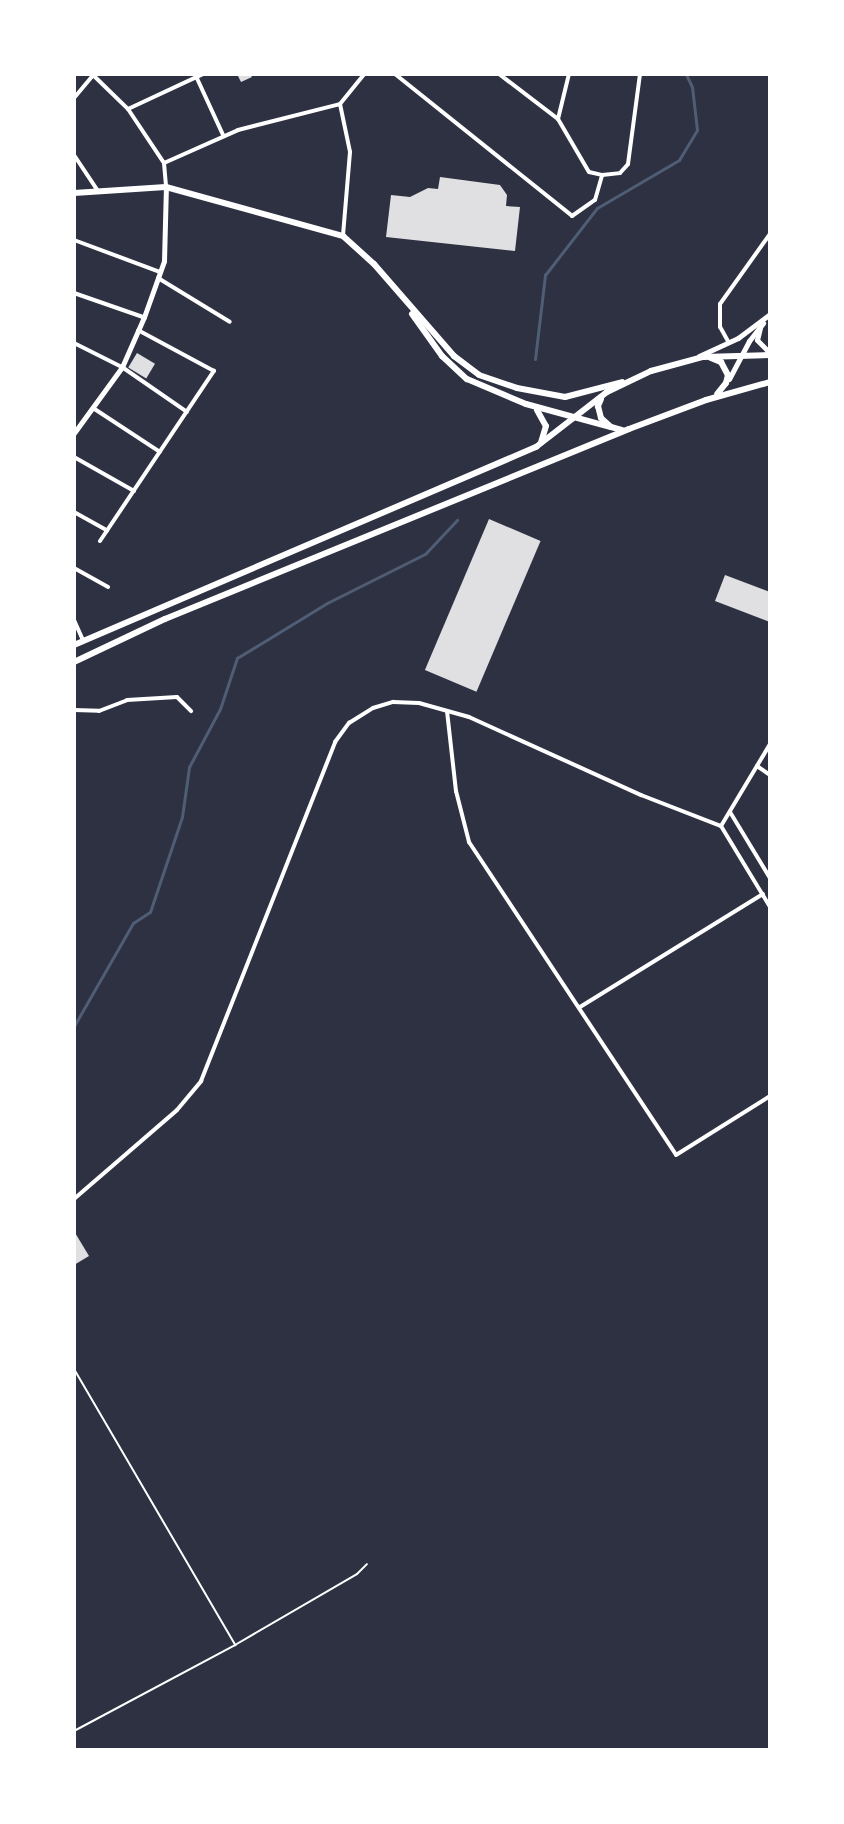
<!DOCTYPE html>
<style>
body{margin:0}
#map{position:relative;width:844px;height:1824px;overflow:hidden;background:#2d3142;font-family:Overpass,sans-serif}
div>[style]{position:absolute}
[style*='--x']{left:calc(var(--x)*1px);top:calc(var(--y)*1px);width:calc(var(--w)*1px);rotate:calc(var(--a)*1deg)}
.stream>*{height:3px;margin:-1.5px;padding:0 1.5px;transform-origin:1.5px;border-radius:1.5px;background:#4f5d75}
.building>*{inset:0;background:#e0e0e3;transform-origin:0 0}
.service>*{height:2px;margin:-1px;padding:0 1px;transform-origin:1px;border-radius:1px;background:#fff}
.minor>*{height:4px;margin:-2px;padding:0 2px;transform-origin:2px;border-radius:2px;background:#fff}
.tertiary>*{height:5px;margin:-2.5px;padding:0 2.5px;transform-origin:2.5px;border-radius:2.5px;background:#fff}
.secondary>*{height:6px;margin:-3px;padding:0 3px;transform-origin:3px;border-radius:3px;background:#fff}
.primary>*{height:6px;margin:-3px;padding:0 3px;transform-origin:3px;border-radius:3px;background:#fff}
span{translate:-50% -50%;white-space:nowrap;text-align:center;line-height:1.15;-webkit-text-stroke:6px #fff;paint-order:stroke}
.frame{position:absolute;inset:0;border:76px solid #fff;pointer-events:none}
</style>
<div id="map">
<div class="stream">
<div style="--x:535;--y:359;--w:85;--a:-83.2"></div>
<div style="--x:545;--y:275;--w:85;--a:-52.2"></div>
<div style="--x:597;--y:208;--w:95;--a:-30.3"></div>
<div style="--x:679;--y:160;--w:35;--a:-59"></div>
<div style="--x:697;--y:130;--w:43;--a:-96.6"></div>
<div style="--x:692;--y:87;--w:14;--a:-115"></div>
<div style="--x:74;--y:1026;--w:119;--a:-60.2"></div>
<div style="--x:133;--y:923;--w:20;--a:-33"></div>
<div style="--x:150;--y:912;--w:100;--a:-71.4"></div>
<div style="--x:182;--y:817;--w:50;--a:-82"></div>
<div style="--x:189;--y:767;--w:66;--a:-61.9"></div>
<div style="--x:220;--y:709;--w:54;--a:-71.6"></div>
<div style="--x:237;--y:658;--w:105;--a:-31.4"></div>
<div style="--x:327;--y:603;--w:110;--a:-26.6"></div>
<div style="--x:425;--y:554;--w:47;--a:-46.7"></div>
</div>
<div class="building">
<div style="clip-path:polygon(237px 74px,250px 74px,252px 77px,241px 82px)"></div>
<div style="clip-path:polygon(440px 177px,500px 185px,507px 195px,506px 206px,520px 207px,515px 251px,386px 237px,391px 195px,410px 197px,428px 188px,438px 189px)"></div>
<div style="left:137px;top:353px;width:21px;height:17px;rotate:31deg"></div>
<div style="left:489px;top:519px;width:56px;height:164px;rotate:23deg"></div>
<div style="clip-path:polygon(725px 575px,770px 592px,770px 622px,715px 601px)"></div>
<div style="clip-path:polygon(74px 1231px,89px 1256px,74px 1265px)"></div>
</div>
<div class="service">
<div style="--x:74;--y:1369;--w:320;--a:59.7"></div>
<div style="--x:74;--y:1731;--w:183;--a:-28.1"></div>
<div style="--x:235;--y:1645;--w:141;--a:-30.2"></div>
<div style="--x:357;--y:1574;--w:14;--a:-45"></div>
</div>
<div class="minor">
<div style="--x:92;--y:74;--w:50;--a:44.2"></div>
<div style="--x:128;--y:109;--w:65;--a:56.3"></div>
<div style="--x:164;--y:163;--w:24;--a:85"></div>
<div style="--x:195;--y:74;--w:67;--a:65.3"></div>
<div style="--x:395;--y:74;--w:227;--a:38.7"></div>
<div style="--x:572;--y:216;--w:28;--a:-35"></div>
<div style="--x:595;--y:200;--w:26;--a:-74"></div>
<div style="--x:499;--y:74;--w:74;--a:37.3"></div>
<div style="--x:558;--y:119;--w:61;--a:59.7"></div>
<div style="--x:589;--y:172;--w:13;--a:13"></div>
<div style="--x:602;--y:175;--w:18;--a:-6"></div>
<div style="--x:620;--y:173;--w:12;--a:-48"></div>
<div style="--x:628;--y:164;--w:91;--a:-82.4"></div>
<div style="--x:74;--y:98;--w:30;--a:-50"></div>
<div style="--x:340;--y:104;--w:49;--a:78.2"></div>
<div style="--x:350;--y:152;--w:84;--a:94.8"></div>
<div style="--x:340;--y:104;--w:38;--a:-51"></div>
<div style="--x:128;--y:109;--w:83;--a:-25"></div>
<div style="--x:558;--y:119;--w:46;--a:-76.3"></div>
<div style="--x:74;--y:155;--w:43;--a:56.3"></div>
<div style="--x:164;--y:163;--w:81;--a:-24"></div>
<div style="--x:238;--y:130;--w:105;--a:-14.3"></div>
<div style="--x:74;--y:240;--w:92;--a:20.4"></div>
<div style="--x:158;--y:278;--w:84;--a:31.4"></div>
<div style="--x:74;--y:293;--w:73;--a:19.2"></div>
<div style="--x:74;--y:343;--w:54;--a:26.6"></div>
<div style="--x:122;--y:367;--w:79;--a:34.7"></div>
<div style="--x:729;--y:343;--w:18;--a:-119"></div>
<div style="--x:720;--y:327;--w:23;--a:-90"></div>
<div style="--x:720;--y:304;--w:86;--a:-54.5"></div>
<div style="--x:93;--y:408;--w:80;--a:33.3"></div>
<div style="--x:74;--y:457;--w:69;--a:29.5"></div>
<div style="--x:74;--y:512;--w:38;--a:29"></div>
<div style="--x:100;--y:541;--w:205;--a:-56.2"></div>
<div style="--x:214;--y:371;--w:86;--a:-151.7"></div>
<div style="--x:74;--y:568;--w:39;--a:29"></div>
<div style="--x:74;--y:620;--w:22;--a:66"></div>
<div style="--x:74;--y:710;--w:25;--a:2"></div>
<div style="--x:99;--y:711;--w:30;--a:-21"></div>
<div style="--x:127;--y:700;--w:50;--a:-3.4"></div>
<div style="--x:177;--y:697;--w:20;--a:45"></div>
<div style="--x:447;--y:711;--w:81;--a:83.6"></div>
<div style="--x:456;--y:791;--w:53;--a:75.7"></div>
<div style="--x:469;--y:842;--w:375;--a:56.5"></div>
<div style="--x:676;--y:1155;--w:111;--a:-32.1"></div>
<div style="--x:757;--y:766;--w:16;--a:35"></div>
<div style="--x:730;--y:812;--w:77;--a:58.8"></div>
<div style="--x:721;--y:826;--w:96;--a:-59.1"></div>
<div style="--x:580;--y:1007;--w:215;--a:-31.7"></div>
<div style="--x:74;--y:1199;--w:136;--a:-40.8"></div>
<div style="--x:177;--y:1110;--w:38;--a:-50"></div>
<div style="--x:201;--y:1081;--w:365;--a:-68.4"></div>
<div style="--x:335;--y:742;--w:24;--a:-54"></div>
<div style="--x:349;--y:723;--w:28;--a:-32"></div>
<div style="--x:373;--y:708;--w:21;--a:-17"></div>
<div style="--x:393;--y:702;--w:26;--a:2"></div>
<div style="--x:419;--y:703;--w:52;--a:15.6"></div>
<div style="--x:469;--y:717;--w:189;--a:24.4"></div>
<div style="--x:641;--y:795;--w:86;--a:21.2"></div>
<div style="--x:721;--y:826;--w:95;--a:58.8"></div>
</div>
<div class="tertiary">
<div style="--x:760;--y:328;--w:12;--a:104"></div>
<div style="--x:757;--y:340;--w:18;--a:45"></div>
<div style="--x:699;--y:356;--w:43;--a:-24.8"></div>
<div style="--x:738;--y:338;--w:40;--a:-37"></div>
<div style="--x:729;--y:379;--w:43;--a:-62.2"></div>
<div style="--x:749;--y:341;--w:23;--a:-52"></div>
<div style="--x:74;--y:433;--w:82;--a:-54"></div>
<div style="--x:122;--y:367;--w:55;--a:-66.3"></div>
<div style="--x:144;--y:317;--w:59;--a:-70.3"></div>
<div style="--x:164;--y:261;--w:74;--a:-88.5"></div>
</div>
<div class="secondary">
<div style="--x:74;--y:193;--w:92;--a:-3.7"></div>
<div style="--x:166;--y:187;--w:184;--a:15.5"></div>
<div style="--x:343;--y:236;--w:42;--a:42.1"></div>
<div style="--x:374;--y:264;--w:122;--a:49"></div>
<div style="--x:454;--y:356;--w:31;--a:37"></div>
<div style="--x:479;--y:375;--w:40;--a:18.9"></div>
<div style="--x:517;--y:388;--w:49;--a:10.6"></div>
<div style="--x:565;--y:397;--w:59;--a:-14.7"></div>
<div style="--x:412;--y:314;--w:52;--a:54.5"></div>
<div style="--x:442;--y:356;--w:34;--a:43"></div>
<div style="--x:467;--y:379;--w:64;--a:23"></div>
<div style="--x:526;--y:404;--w:87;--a:15.3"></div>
<div style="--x:537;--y:410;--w:18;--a:61"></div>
<div style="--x:546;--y:426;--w:17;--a:107"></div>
</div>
<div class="primary">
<div style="--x:711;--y:358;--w:11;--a:22"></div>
<div style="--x:721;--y:362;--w:15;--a:62"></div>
<div style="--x:728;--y:375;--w:8;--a:104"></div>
<div style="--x:726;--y:383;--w:14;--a:129"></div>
<div style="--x:601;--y:399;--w:8;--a:113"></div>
<div style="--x:598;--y:406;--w:12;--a:76"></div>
<div style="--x:601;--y:418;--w:13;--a:42"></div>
<div style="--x:611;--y:427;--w:11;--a:15"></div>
<div style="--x:74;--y:645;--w:503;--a:-23.2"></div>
<div style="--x:536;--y:447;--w:90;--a:-37.8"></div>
<div style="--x:607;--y:392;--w:49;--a:-25.5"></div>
<div style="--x:651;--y:371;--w:54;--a:-15.1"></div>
<div style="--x:703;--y:357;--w:67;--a:-1.7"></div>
<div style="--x:74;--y:662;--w:101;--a:-25.3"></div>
<div style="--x:165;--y:619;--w:501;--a:-22.27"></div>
<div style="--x:629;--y:429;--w:82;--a:-20.6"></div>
<div style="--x:706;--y:400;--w:66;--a:-15.7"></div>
</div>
<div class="frame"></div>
</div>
